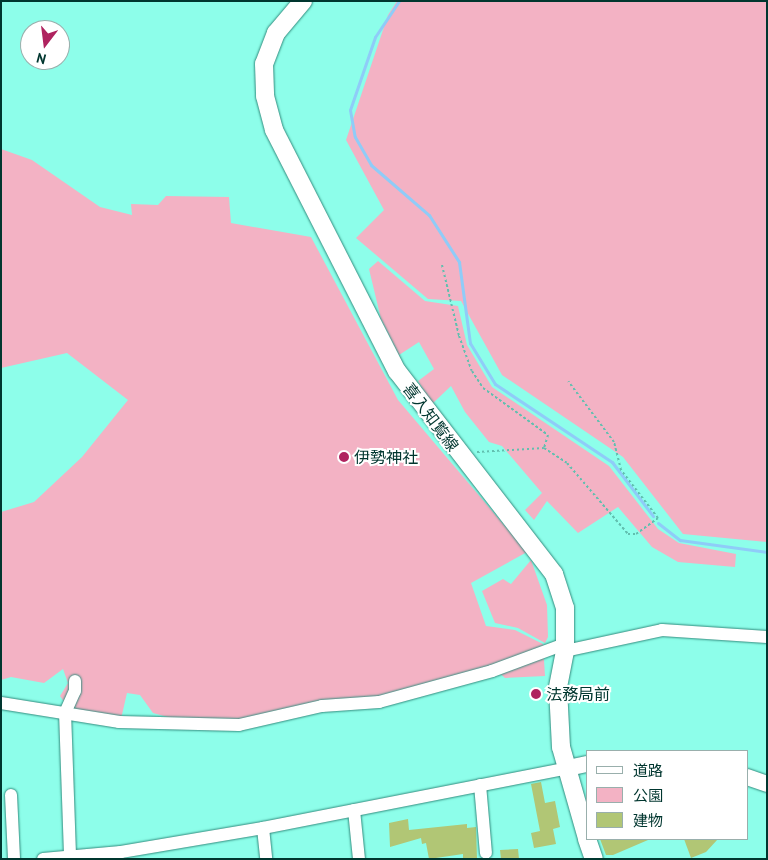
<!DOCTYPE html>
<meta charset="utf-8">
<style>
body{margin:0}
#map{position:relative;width:768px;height:860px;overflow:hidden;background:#8dfeea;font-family:"PT Sans","Noto Sans JP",sans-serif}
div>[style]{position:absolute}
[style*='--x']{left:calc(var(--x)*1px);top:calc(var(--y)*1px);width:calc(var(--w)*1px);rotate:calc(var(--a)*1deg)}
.green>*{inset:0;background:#f3b2c4}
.stream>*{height:3px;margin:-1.5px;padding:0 1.5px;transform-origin:1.5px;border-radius:1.5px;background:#8fccf8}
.building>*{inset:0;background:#b1c675}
.path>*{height:2px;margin-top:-1px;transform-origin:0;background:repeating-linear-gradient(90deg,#61bfaf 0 2.5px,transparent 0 5px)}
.roads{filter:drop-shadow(0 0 1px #338c7e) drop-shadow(0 0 1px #338c7e)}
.minor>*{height:12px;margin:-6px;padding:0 6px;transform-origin:6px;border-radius:6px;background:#fff}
.tertiary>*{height:16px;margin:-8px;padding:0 8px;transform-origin:8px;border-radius:8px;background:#fff}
.secondary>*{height:18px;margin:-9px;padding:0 9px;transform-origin:9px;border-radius:9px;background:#fff}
.dots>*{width:14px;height:14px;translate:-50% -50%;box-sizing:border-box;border:2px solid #fff;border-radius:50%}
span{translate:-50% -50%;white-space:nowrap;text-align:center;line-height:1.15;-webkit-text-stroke:4px #fff;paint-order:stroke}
.street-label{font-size:16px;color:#00362f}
.poi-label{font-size:16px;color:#00362f}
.left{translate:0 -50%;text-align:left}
.frame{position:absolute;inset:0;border:2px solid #00362f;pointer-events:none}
.legend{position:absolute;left:586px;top:750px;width:162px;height:90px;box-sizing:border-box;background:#fff;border:1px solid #99afac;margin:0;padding:6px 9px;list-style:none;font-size:15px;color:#00362f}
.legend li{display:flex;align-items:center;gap:10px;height:25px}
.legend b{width:25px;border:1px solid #99afac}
.north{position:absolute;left:20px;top:20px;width:50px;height:50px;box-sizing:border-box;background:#fff;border:1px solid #99afac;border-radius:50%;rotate:195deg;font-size:14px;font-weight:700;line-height:20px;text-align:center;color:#00362f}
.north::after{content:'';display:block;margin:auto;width:18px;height:22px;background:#af235f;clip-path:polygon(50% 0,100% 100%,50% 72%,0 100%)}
</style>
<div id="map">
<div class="green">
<div style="clip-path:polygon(397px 1px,767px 1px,767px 542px,683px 534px,623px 457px,502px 375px,461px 301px,428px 299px,356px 238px,384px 210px,346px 140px,388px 15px)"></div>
<div style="clip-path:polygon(1px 149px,32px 160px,100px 207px,132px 215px,131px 204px,158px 205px,166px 196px,229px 197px,231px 223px,311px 237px,398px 400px,527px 552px,471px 583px,486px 626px,515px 630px,543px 644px,545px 676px,505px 678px,494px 668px,379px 697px,234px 721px,175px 719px,153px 713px,140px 695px,127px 693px,121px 719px,70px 710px,60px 696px,68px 683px,63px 669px,44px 683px,11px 677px,1px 680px,1px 512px,34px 502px,82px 457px,128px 400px,67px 353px,1px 368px)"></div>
<div style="clip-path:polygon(378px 261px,425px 301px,458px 306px,467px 345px,492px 387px,609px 466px,658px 529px,679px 543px,736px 554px,735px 567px,678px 562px,652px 547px,618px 507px,578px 533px,547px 501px,534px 520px,525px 510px,542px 493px,502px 446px,489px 442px,465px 412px,451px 386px,432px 404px,418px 381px,434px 369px,419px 342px,399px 355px,381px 319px,369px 269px)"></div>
<div style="clip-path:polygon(531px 560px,547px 605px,548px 637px,545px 643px,518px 628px,495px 623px,482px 591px,503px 579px,511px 584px)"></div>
</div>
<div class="stream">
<div style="--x:399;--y:1;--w:43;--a:123.7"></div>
<div style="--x:375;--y:37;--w:77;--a:108.9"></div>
<div style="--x:350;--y:110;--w:27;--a:80"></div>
<div style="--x:355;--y:137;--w:32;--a:60"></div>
<div style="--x:371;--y:165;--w:77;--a:40.8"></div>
<div style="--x:429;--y:215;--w:56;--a:57.4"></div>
<div style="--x:459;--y:262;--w:82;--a:82.3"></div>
<div style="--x:470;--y:343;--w:48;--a:58.6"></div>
<div style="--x:495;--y:384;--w:141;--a:33.7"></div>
<div style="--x:612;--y:462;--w:68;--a:52.8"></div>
<div style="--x:658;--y:523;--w:28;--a:38"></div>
<div style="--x:680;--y:540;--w:88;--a:7.9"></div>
</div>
<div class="building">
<div style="clip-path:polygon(541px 782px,545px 803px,555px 801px,560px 827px,553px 829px,556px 844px,534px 848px,531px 833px,540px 831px,531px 784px)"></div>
<div style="clip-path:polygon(408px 819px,409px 830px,467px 824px,467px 828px,476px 827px,477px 859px,463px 859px,463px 854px,429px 859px,426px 843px,422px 844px,421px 838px,390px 847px,389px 823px)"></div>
<div style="clip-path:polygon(600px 839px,648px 839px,648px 840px,613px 855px,606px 855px)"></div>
<div style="clip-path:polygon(684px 839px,718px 839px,706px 852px,691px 858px)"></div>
<div style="clip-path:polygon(518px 849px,519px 859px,501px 859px,500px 850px)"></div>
</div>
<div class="path">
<div style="--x:442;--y:265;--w:73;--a:76.5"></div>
<div style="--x:459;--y:336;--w:37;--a:70"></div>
<div style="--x:472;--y:371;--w:20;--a:57"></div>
<div style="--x:483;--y:388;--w:80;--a:35.9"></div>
<div style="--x:548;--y:435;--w:14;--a:107"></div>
<div style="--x:544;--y:448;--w:27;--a:33"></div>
<div style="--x:567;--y:463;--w:94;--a:49.3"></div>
<div style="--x:628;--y:534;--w:8;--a:0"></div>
<div style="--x:636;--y:534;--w:27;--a:-36"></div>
<div style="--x:658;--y:518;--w:61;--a:-127.6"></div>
<div style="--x:621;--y:470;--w:29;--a:-104"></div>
<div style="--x:614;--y:442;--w:76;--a:-127"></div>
<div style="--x:477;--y:452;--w:67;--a:-3.4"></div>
</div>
<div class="roads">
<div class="minor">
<div style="--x:565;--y:651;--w:99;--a:-12.2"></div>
<div style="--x:662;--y:630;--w:105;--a:3.8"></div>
<div style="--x:1;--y:703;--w:120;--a:9.1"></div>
<div style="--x:119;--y:722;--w:120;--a:1.4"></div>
<div style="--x:239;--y:725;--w:85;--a:-12.9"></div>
<div style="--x:322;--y:706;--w:57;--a:-4"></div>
<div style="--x:379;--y:702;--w:117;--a:-15.3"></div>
<div style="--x:492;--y:671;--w:78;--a:-20.3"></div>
<div style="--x:480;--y:785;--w:68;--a:85"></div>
<div style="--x:11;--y:795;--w:64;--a:87.3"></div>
<div style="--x:354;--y:810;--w:49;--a:84.2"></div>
<div style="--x:263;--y:828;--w:31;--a:84"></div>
<div style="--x:70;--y:855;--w:142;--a:-92"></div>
<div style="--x:65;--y:713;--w:24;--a:-66"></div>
<div style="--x:75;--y:691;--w:10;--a:-90"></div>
<div style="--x:43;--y:859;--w:78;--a:-5.1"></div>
<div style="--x:121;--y:852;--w:144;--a:-9.6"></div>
<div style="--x:263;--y:828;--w:311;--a:-11.1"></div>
</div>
<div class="tertiary">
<div style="--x:568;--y:768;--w:19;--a:-12"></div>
<div style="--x:747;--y:777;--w:21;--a:19"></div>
</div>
<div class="secondary">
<div style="--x:303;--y:1;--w:42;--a:130.2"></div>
<div style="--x:276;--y:33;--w:33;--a:111"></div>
<div style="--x:264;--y:64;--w:32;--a:88"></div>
<div style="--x:265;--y:96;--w:35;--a:75"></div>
<div style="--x:274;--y:130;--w:271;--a:63"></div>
<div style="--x:397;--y:371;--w:257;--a:52.3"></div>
<div style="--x:554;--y:574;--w:36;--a:72"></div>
<div style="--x:565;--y:608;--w:43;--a:90"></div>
<div style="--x:565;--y:651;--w:38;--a:101"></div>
<div style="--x:558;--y:688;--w:59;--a:87.1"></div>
<div style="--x:561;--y:747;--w:95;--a:74.1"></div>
<div style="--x:587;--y:839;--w:21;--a:71"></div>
</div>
</div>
<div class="dots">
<div style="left:344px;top:457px;background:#af235f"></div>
<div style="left:536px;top:694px;background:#af235f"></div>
</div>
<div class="street-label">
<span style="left:431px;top:417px;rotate:53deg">喜入知覧線</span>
</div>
<div class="poi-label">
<span class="left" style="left:354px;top:457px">伊勢神社</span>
<span class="left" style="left:546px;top:694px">法務局前</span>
</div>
<div class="frame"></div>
<ul class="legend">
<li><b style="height:6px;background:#fff"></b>道路</li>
<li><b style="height:14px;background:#f3b2c4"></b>公園</li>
<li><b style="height:14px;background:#b1c675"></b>建物</li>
</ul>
<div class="north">N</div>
</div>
